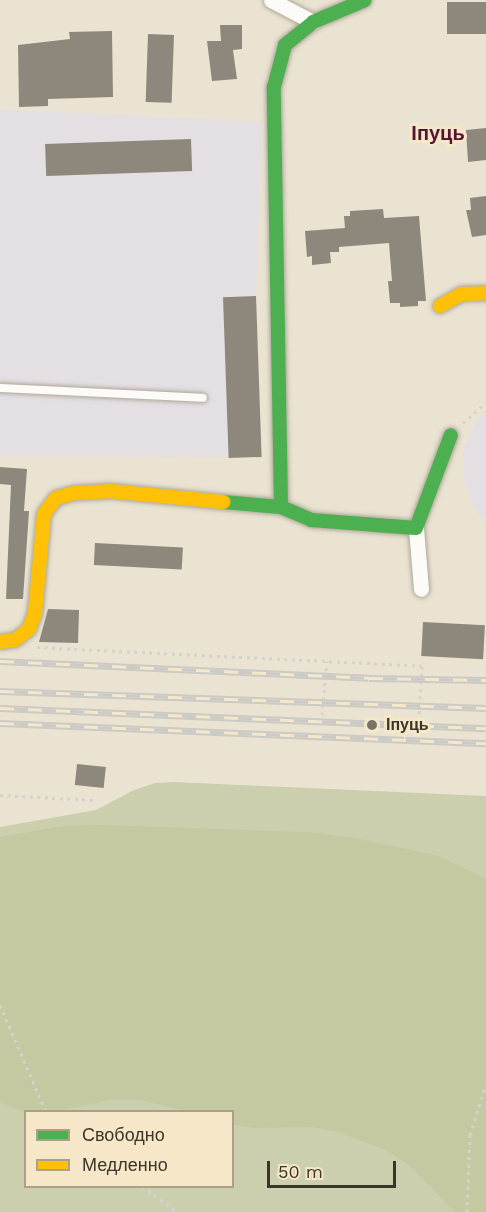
<!DOCTYPE html>
<meta charset="utf-8">
<style>
body{margin:0}
#map{position:relative;width:486px;height:1212px;overflow:hidden;background:#eae3d2;font-family:"Work Sans",sans-serif}
div>[style]{position:absolute}
[style*='--x']{left:calc(var(--x)*1px);top:calc(var(--y)*1px);width:calc(var(--w)*1px);rotate:calc(var(--a)*1deg)}
.industrial>*{inset:0;background:#e4dfe3}
.green>*{inset:0;background:#cccfad}
.forest>*{inset:0;background:#c5c9a1}
.building>*{inset:0;background:#8d887b;transform-origin:0 0}
.path>*{height:3px;margin-top:-1.5px;transform-origin:0;background:repeating-linear-gradient(90deg,#d5d2cd 0 3px,transparent 0 7.5px)}
.roads{filter:drop-shadow(0 0 2px #aea89a) drop-shadow(0 0 2px #aea89a)}
.lane>*{height:8px;margin:-4px;padding:0 4px;transform-origin:4px;border-radius:4px;background:#fcfbf8}
.street>*{height:15px;margin:-7.5px;padding:0 7.5px;transform-origin:7.5px;border-radius:7.5px;background:#fcfbf8}
.fast>*{height:14px;margin:-7px;padding:0 7px;transform-origin:7px;border-radius:7px;background:#4caf50}
.slow>*{height:14px;margin:-7px;padding:0 7px;transform-origin:7px;border-radius:7px;background:#ffc107}
.rail>*{height:7px;margin-top:-3.5px;transform-origin:0;background:repeating-linear-gradient(90deg,#f5e7c8 0 14px,#cbcac5 0 28px);box-sizing:border-box;border-block:2px solid #cbcac5}
.dots>*{width:16px;height:16px;translate:-50% -50%;box-sizing:border-box;border:3px solid #f5e7c8;border-radius:50%}
span{translate:-50% -50%;white-space:nowrap;text-align:center;line-height:1.15;-webkit-text-stroke:6px #f5e7c8;paint-order:stroke}
.poi-label{font-size:16px;color:#3b3629;font-weight:700}
.left{translate:0 -50%;text-align:left}
.quarter-label{font-size:20px;color:#561533;font-weight:700}
.legend{position:absolute;left:24px;top:1110px;width:210px;height:78px;box-sizing:border-box;background:#f5e7c8;border:2px solid #aba088;margin:0;padding:8px 10px;list-style:none;font-size:18px;color:#3b3629}
.legend li{display:flex;align-items:center;gap:12px;height:30px}
.legend b{width:30px;border:2px solid #aba088}
.scale{position:absolute;left:267px;top:1161px;width:129px;height:27px;box-sizing:border-box;border:3px solid #3b3629;border-top:0;padding-left:8px;font-size:18px;line-height:21px;white-space:nowrap;color:#3b3629;-webkit-text-stroke:4px #f5e7c8;paint-order:stroke}
</style>
<div id="map">
<div class="industrial">
<div style="clip-path:polygon(0 109px,262px 122px,256px 296px,261px 457px,0 456px)"></div>
<div style="clip-path:polygon(486px 410px,486px 524px,471px 503px,463px 477px,464px 449px,475px 423px)"></div>
</div>
<div class="green">
<div style="clip-path:polygon(evenodd,175px 782px,486px 796px,486px 1212px,0 1212px,0 827px,96px 810px,134px 790px,155px 783px,175px 782px,26px 1112px,232px 1112px,232px 1186px,26px 1186px,26px 1112px)"></div>
</div>
<div class="forest">
<div style="clip-path:polygon(99px 825px,305px 832px,350px 837px,439px 856px,486px 879px,486px 1212px,455px 1212px,410px 1166px,386px 1150px,338px 1132px,313px 1127px,255px 1128px,233px 1125px,232px 1112px,186px 1111px,140px 1100px,110px 1100px,57px 1111px,25px 1113px,0 1102px,0 837px,62px 826px)"></div>
</div>
<div class="building">
<div style="left:486px;top:2px;width:32px;height:39px;rotate:90deg"></div>
<div style="clip-path:polygon(220px 25px,242px 25px,242px 49px,233px 50px,237px 79px,212px 81px,207px 41px,221px 41px)"></div>
<div style="clip-path:polygon(112px 31px,113px 97px,48px 99px,48px 106px,19px 107px,18px 45px,70px 39px,69px 32px)"></div>
<div style="left:148px;top:34px;width:26px;height:68px;rotate:2deg"></div>
<div style="clip-path:polygon(486px 128px,486px 160px,468px 162px,466px 130px)"></div>
<div style="left:191px;top:139px;width:32px;height:146px;rotate:88deg"></div>
<div style="clip-path:polygon(486px 196px,486px 235px,472px 237px,466px 210px,471px 210px,470px 198px)"></div>
<div style="clip-path:polygon(383px 209px,384px 218px,419px 216px,426px 301px,418px 301px,418px 306px,400px 307px,400px 303px,390px 303px,388px 281px,392px 281px,389px 243px,339px 247px,339px 252px,330px 252px,331px 263px,312px 265px,312px 256px,307px 257px,305px 231px,345px 228px,344px 216px,350px 216px,350px 211px)"></div>
<div style="left:256px;top:296px;width:161px;height:33px;rotate:88deg"></div>
<div style="clip-path:polygon(0 467px,27px 469px,24px 511px,29px 511px,23px 599px,6px 599px,11px 485px,0 484px)"></div>
<div style="left:95px;top:543px;width:88px;height:22px;rotate:3deg"></div>
<div style="clip-path:polygon(48px 609px,79px 610px,78px 643px,39px 642px)"></div>
<div style="left:423px;top:622px;width:62px;height:34px;rotate:3deg"></div>
<div style="left:77px;top:764px;width:29px;height:21px;rotate:6deg"></div>
</div>
<div class="path">
<div style="--x:463;--y:423;--w:31;--a:-42"></div>
<div style="--x:37;--y:647;--w:385;--a:2.8"></div>
<div style="--x:422;--y:666;--w:53;--a:93.2"></div>
<div style="--x:322;--y:715;--w:54;--a:-84.7"></div>
<div style="--x:0;--y:795;--w:95;--a:3"></div>
<div style="--x:0;--y:1005;--w:116;--a:66.7"></div>
<div style="--x:142;--y:1186;--w:44;--a:36.6"></div>
<div style="--x:467;--y:1212;--w:77;--a:-87.8"></div>
<div style="--x:470;--y:1135;--w:53;--a:-72.6"></div>
</div>
<div class="roads">
<div class="lane">
<div style="--x:0;--y:388;--w:203;--a:2.8"></div>
</div>
<div class="street">
<div style="--x:271;--y:0;--w:47;--a:27.6"></div>
<div style="--x:416;--y:528;--w:61;--a:85.3"></div>
</div>
<div class="fast">
<div style="--x:223;--y:502;--w:58;--a:4.9"></div>
<div style="--x:281;--y:507;--w:33;--a:23"></div>
<div style="--x:311;--y:520;--w:105;--a:4.4"></div>
<div style="--x:416;--y:528;--w:99;--a:-69.4"></div>
<div style="--x:281;--y:507;--w:420;--a:-91"></div>
<div style="--x:274;--y:87;--w:43;--a:-75.3"></div>
<div style="--x:285;--y:45;--w:36;--a:-39"></div>
<div style="--x:313;--y:22;--w:56;--a:-22.9"></div>
</div>
<div class="slow">
<div style="--x:440;--y:306;--w:25;--a:-29"></div>
<div style="--x:462;--y:294;--w:24;--a:-2"></div>
<div style="--x:0;--y:642;--w:15;--a:-8"></div>
<div style="--x:15;--y:640;--w:18;--a:-38"></div>
<div style="--x:29;--y:629;--w:17;--a:-69"></div>
<div style="--x:35;--y:613;--w:99;--a:-84.8"></div>
<div style="--x:44;--y:514;--w:20;--a:-53"></div>
<div style="--x:56;--y:498;--w:20;--a:-15"></div>
<div style="--x:75;--y:493;--w:34;--a:-3"></div>
<div style="--x:109;--y:491;--w:115;--a:5.5"></div>
</div>
</div>
<div class="rail">
<div style="--x:0;--y:661;--w:369;--a:2.6"></div>
<div style="--x:369;--y:678;--w:117;--a:1"></div>
<div style="--x:0;--y:691;--w:486;--a:2"></div>
<div style="--x:0;--y:708;--w:486;--a:2.4"></div>
<div style="--x:0;--y:723;--w:486;--a:2.4"></div>
</div>
<div class="dots">
<div style="left:372px;top:725px;background:#787364"></div>
</div>
<div class="poi-label">
<span class="left" style="left:386px;top:725px">Іпуць</span>
</div>
<div class="quarter-label">
<span style="left:438px;top:133px">Іпуць</span>
</div>
<ul class="legend">
<li><b style="height:8px;background:#4caf50"></b>Свободно</li>
<li><b style="height:8px;background:#ffc107"></b>Медленно</li>
</ul>
<div class="scale">50 m</div>
</div>
